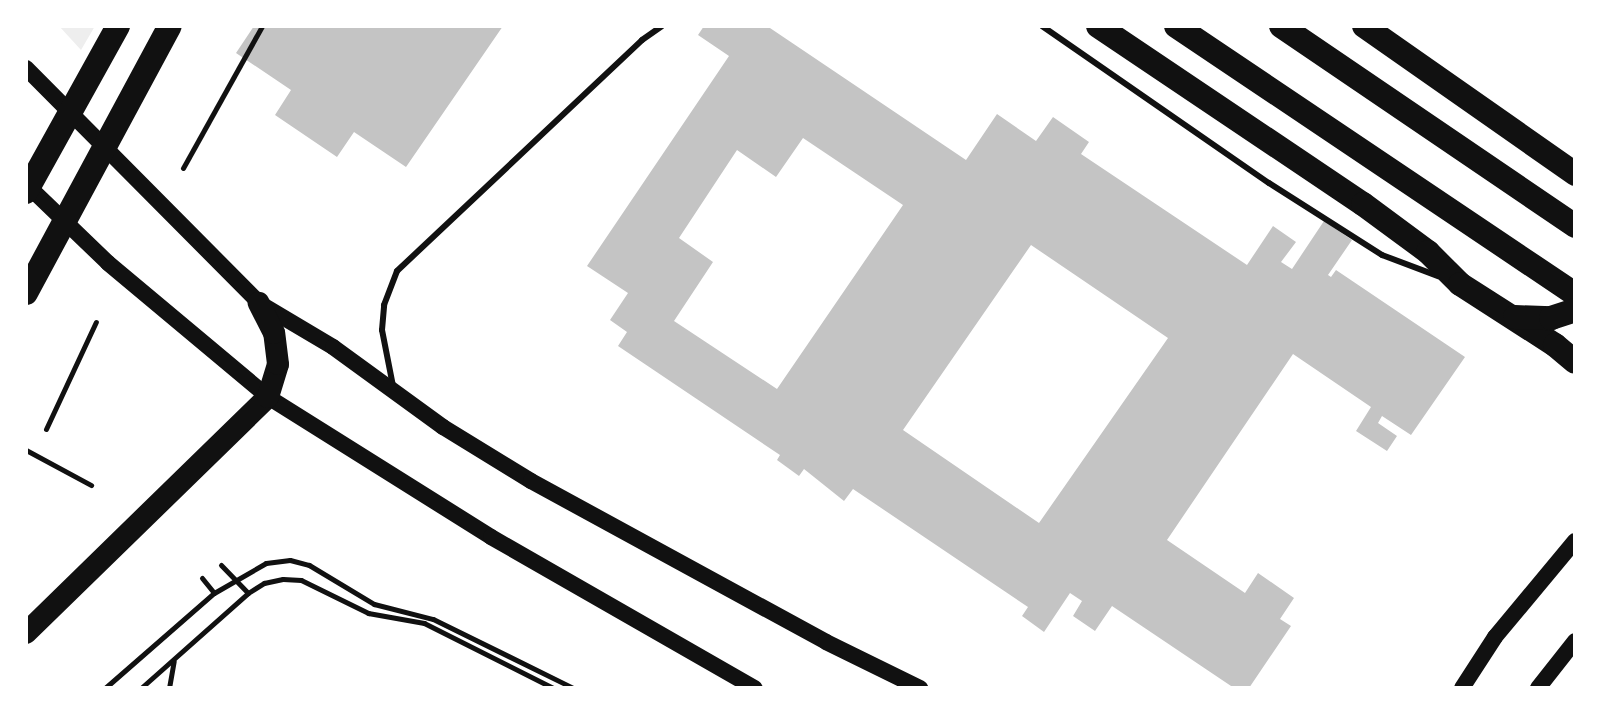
<!DOCTYPE html>
<style>
body{margin:0}
#map{position:relative;width:1601px;height:714px;overflow:hidden;background:#fff;font-family:Georgia,serif}
div>[style]{position:absolute}
[style*='--x']{left:calc(var(--x)*1px);top:calc(var(--y)*1px);width:calc(var(--w)*1px);rotate:calc(var(--a)*1deg)}
.green>*{inset:0;background:#eee}
.building>*{inset:0;background:#c4c4c4}
.path>*{height:5px;margin:-2.5px;padding:0 2.5px;transform-origin:2.5px;border-radius:2.5px;background:#111}
.service>*{height:6px;margin:-3px;padding:0 3px;transform-origin:3px;border-radius:3px;background:#111}
.secondary>*{height:16px;margin:-8px;padding:0 8px;transform-origin:8px;border-radius:8px;background:#111}
.trunk>*{height:22px;margin:-11px;padding:0 11px;transform-origin:11px;border-radius:11px;background:#111}
.motorway>*{height:24px;margin:-12px;padding:0 12px;transform-origin:12px;border-radius:12px;background:#111}
span{translate:-50% -50%;white-space:nowrap;text-align:center;line-height:1.15;-webkit-text-stroke:6px #fff;paint-order:stroke}
.frame{position:absolute;inset:0;border:28px solid #fff;pointer-events:none}
</style>
<div id="map">
<div class="green">
<div style="clip-path:polygon(59px 26px,95px 26px,81px 50px)"></div>
</div>
<div class="building">
<div style="clip-path:polygon(254px 26px,503px 26px,406px 167px,354px 132px,337px 157px,275px 115px,291px 90px,236px 53px)"></div>
<div style="clip-path:polygon(evenodd,704px 26px,767px 26px,966px 160px,997px 114px,1036px 141px,1053px 117px,1089px 142px,1081px 154px,1247px 265px,1273px 226px,1296px 242px,1281px 262px,1292px 269px,1324px 221px,1352px 240px,1328px 275px,1331px 277px,1336px 270px,1465px 357px,1411px 435px,1382px 416px,1378px 423px,1397px 436px,1387px 451px,1356px 431px,1371px 407px,1293px 354px,1167px 540px,1245px 593px,1258px 573px,1294px 598px,1280px 619px,1291px 626px,1249px 688px,1234px 688px,1112px 606px,1095px 631px,1073px 616px,1082px 601px,1070px 593px,1044px 632px,1022px 616px,1028px 607px,853px 489px,844px 501px,804px 469px,799px 476px,777px 460px,780px 455px,618px 346px,627px 332px,610px 320px,628px 293px,587px 266px,729px 56px,698px 35px,704px 26px,803px 138px,903px 205px,777px 389px,674px 321px,713px 262px,679px 238px,737px 150px,776px 177px,803px 138px,704px 26px,1031px 245px,1168px 338px,1039px 523px,903px 430px,1031px 245px)"></div>
</div>
<div class="path">
<div style="--x:183;--y:168;--w:162;--a:-60.9"></div>
<div style="--x:46;--y:429;--w:118;--a:-65"></div>
<div style="--x:26;--y:450;--w:74;--a:28.3"></div>
<div style="--x:221;--y:565;--w:39;--a:46"></div>
<div style="--x:202;--y:578;--w:19;--a:51"></div>
<div style="--x:105;--y:688;--w:145;--a:-41.1"></div>
<div style="--x:214;--y:593;--w:60;--a:-30"></div>
<div style="--x:266;--y:563;--w:24;--a:-7"></div>
<div style="--x:290;--y:560;--w:20;--a:15"></div>
<div style="--x:309;--y:565;--w:76;--a:31"></div>
<div style="--x:374;--y:604;--w:61;--a:14.3"></div>
<div style="--x:433;--y:619;--w:156;--a:26.2"></div>
<div style="--x:141;--y:688;--w:143;--a:-41.6"></div>
<div style="--x:248;--y:593;--w:19;--a:-32"></div>
<div style="--x:264;--y:583;--w:19;--a:-12"></div>
<div style="--x:283;--y:579;--w:18;--a:3"></div>
<div style="--x:301;--y:580;--w:75;--a:26.2"></div>
<div style="--x:368;--y:613;--w:57;--a:10.1"></div>
<div style="--x:424;--y:623;--w:144;--a:26.7"></div>
<div style="--x:169;--y:688;--w:27;--a:-80"></div>
</div>
<div class="service">
<div style="--x:1042;--y:26;--w:276;--a:34.7"></div>
<div style="--x:1269;--y:183;--w:134;--a:32.5"></div>
<div style="--x:1382;--y:255;--w:60;--a:20.6"></div>
<div style="--x:393;--y:386;--w:57;--a:-101.1"></div>
<div style="--x:382;--y:330;--w:25;--a:-85"></div>
<div style="--x:384;--y:305;--w:36;--a:-69"></div>
<div style="--x:397;--y:271;--w:337;--a:-43.3"></div>
<div style="--x:642;--y:40;--w:24;--a:-35"></div>
</div>
<div class="secondary">
<div style="--x:26;--y:68;--w:331;--a:45.2"></div>
<div style="--x:259;--y:303;--w:86;--a:30.7"></div>
<div style="--x:333;--y:347;--w:136;--a:36"></div>
<div style="--x:443;--y:427;--w:103;--a:31.5"></div>
<div style="--x:531;--y:481;--w:336;--a:28.6"></div>
<div style="--x:826;--y:642;--w:105;--a:26.1"></div>
<div style="--x:26;--y:184;--w:114;--a:43.9"></div>
<div style="--x:108;--y:263;--w:209;--a:39.9"></div>
<div style="--x:268;--y:397;--w:263;--a:32.1"></div>
<div style="--x:491;--y:537;--w:304;--a:29.8"></div>
<div style="--x:1462;--y:688;--w:61;--a:-57.1"></div>
<div style="--x:1495;--y:637;--w:125;--a:-50.2"></div>
<div style="--x:1538;--y:688;--w:60;--a:-51.8"></div>
</div>
<div class="trunk">
<div style="--x:26;--y:633;--w:338;--a:-44.3"></div>
<div style="--x:268;--y:397;--w:34;--a:-73"></div>
<div style="--x:278;--y:364;--w:31;--a:-97"></div>
<div style="--x:274;--y:333;--w:34;--a:-117"></div>
</div>
<div class="motorway">
<div style="--x:1098;--y:26;--w:319;--a:33.9"></div>
<div style="--x:1363;--y:204;--w:81;--a:36.4"></div>
<div style="--x:1428;--y:252;--w:45;--a:45"></div>
<div style="--x:1460;--y:284;--w:113;--a:32.7"></div>
<div style="--x:1555;--y:345;--w:26;--a:40"></div>
<div style="--x:1176;--y:26;--w:481;--a:33.9"></div>
<div style="--x:1281;--y:26;--w:356;--a:34.2"></div>
<div style="--x:1364;--y:26;--w:258;--a:35"></div>
<div style="--x:26;--y:192;--w:190;--a:-61"></div>
<div style="--x:26;--y:293;--w:303;--a:-61.7"></div>
<div style="--x:1515;--y:317;--w:36;--a:2"></div>
<div style="--x:1551;--y:318;--w:25;--a:-18"></div>
</div>
<div class="frame"></div>
</div>
